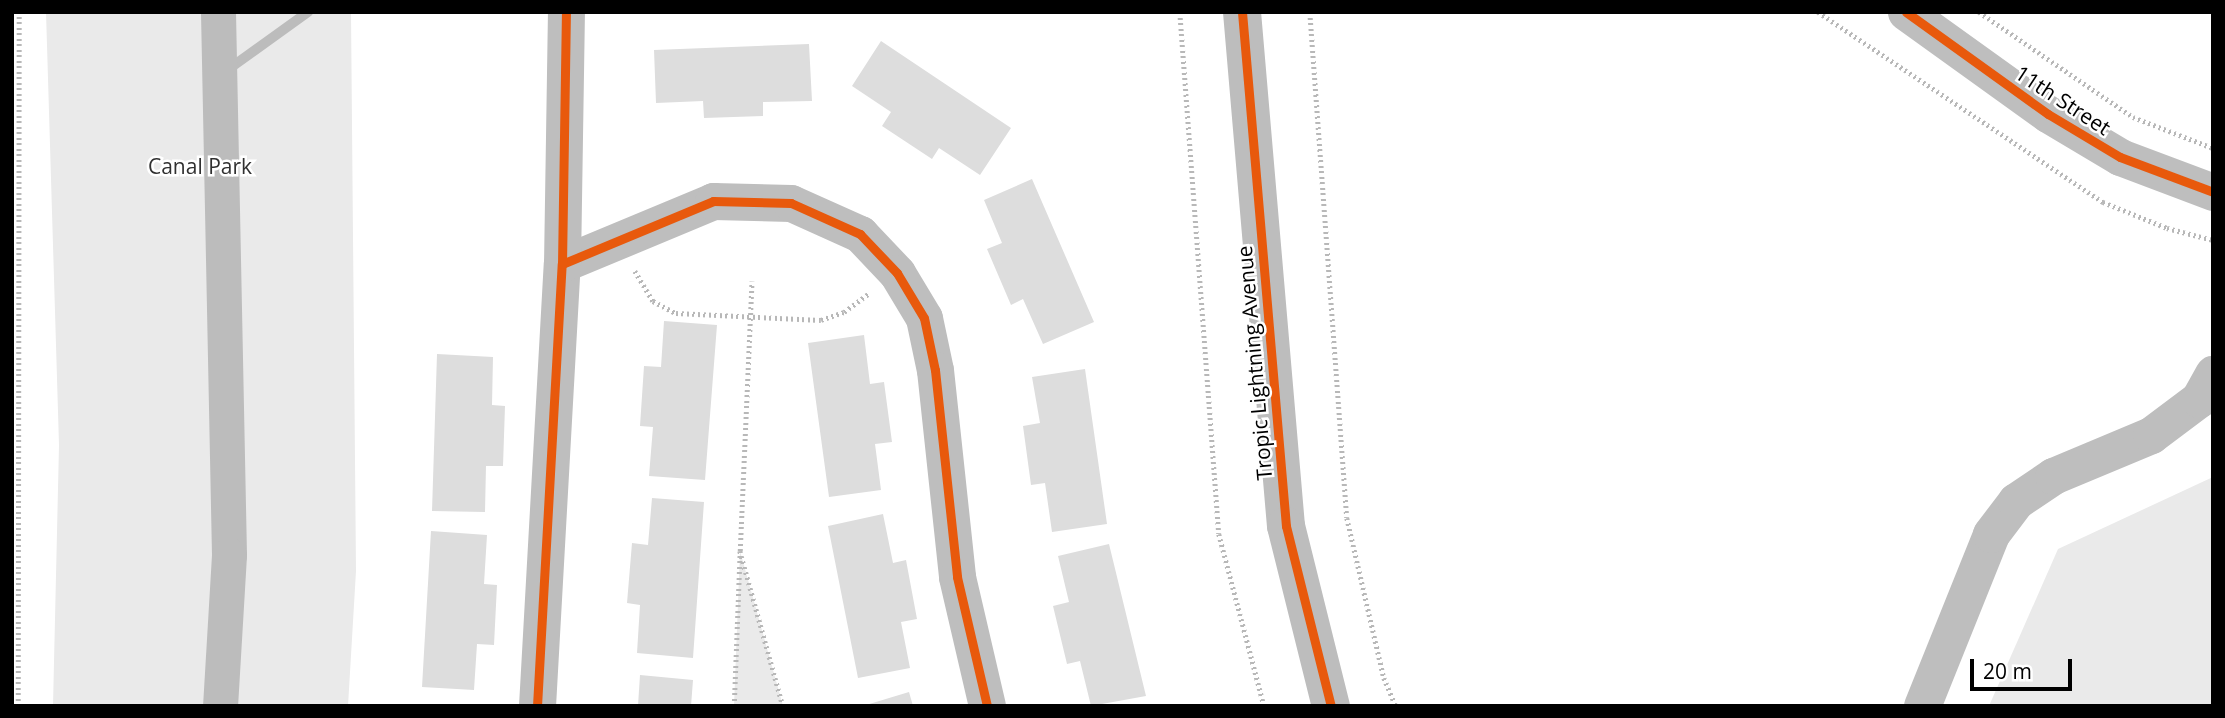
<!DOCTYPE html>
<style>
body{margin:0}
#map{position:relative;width:2225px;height:718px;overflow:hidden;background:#fff;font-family:"Open Sans",sans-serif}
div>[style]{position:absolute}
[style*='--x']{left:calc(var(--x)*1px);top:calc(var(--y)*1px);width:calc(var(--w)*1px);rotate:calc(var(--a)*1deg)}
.green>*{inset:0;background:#eaeaea}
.stream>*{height:10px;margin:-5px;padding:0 5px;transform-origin:5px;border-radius:5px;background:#bcbcbc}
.canal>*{height:35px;margin:-17.5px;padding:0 17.5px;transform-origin:17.5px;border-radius:17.5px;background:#bcbcbc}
.building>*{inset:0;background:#ddd}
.path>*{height:4.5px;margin-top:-2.25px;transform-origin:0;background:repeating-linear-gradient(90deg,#b8b8b8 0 2px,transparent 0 5.5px)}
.minor>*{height:37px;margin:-18.5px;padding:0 18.5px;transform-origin:18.5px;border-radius:18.5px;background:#bebebe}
.major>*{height:38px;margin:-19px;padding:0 19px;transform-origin:19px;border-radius:19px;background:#bdbdbd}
.cycleway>*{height:9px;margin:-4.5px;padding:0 4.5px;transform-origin:4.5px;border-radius:4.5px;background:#e8590c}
span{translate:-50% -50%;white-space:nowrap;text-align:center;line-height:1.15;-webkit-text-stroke:5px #fff;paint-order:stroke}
.street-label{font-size:21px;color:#000}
.park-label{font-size:21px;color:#303030}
.frame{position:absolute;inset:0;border:14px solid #000;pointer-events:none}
.scale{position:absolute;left:1970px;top:659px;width:102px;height:32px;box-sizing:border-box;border:4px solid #000;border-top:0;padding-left:9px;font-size:21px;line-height:24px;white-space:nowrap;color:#000;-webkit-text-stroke:5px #fff;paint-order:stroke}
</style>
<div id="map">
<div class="green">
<div style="clip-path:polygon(46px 12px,351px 12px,356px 571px,348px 706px,53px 706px,59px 445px)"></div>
<div style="clip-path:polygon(2213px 477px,2213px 706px,1989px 706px,2058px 549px)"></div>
<div style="clip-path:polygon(740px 551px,783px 706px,734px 706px)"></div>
</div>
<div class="stream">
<div style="--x:219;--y:76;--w:110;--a:-35.7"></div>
</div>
<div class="canal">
<div style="--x:218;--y:12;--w:543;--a:88.84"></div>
<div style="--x:229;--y:555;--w:151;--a:93.4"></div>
</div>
<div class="building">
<div style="clip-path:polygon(881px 41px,1011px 128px,980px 175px,939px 148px,932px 159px,882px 126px,891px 112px,852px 86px)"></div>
<div style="clip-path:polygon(809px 44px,812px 101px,763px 102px,763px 116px,704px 118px,703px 101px,656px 103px,654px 50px)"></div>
<div style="clip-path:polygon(1032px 179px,1094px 322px,1043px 344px,1023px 299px,1011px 305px,987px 249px,1002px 243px,984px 200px)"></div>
<div style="clip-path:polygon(664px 321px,717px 325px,705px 480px,649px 476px,653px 427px,640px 426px,644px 366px,661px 367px)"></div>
<div style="clip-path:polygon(864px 335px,870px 384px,884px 382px,892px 442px,875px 444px,881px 490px,829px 497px,808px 343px)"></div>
<div style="clip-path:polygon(437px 354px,493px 357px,492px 405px,505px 406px,503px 466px,486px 466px,485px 512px,432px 511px)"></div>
<div style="clip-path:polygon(1085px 369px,1107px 524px,1052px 532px,1045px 483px,1031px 485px,1023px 426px,1040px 423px,1032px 377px)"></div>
<div style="clip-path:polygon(652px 498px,704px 502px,693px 658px,637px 653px,640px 605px,627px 603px,632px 543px,648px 545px)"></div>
<div style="clip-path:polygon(883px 514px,893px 563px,906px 560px,917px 619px,901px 622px,910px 668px,858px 678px,828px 526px)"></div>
<div style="clip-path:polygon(431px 531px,487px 535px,484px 584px,497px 585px,494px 645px,477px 644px,474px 690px,422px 687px)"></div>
<div style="clip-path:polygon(1109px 544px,1146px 696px,1091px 706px,1080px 661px,1067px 664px,1053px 606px,1069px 602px,1058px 556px)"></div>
<div style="clip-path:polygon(640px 675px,693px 680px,691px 706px,638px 706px)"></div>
<div style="clip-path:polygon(909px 692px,913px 706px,866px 706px,866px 705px)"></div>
</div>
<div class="path">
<div style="--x:1180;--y:12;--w:523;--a:85.73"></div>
<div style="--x:1219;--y:534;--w:178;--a:75.3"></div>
<div style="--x:1310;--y:12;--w:507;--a:85.82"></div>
<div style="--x:1347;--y:518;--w:164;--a:77"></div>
<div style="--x:1384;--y:678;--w:30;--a:67"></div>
<div style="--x:1818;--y:12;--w:343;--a:33.7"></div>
<div style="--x:2103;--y:202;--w:69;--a:22.1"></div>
<div style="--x:2167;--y:228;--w:48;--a:14.6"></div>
<div style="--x:1979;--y:12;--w:186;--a:34.3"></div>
<div style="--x:2133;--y:117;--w:86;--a:21.2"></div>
<div style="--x:635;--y:271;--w:35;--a:59"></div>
<div style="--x:653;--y:301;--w:26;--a:28"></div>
<div style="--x:676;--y:313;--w:145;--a:2.8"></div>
<div style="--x:821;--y:320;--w:24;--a:-19"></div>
<div style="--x:844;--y:312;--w:30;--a:-37"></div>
<div style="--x:740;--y:551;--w:270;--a:-87.5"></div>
<div style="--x:18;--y:706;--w:694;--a:-89.92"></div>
<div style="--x:734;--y:706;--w:155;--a:-87.8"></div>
<div style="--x:740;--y:551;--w:161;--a:74.5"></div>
</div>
<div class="minor">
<div style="--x:1906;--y:12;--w:175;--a:35.7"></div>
<div style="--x:2048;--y:114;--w:84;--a:30.8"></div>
<div style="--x:2120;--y:157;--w:99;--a:20.6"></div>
<div style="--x:562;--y:264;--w:164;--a:-22.6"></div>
<div style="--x:713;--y:201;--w:78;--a:1.5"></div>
<div style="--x:791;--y:203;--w:76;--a:24.2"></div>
<div style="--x:860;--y:234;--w:54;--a:46.5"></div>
<div style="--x:897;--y:273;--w:52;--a:59"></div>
<div style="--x:924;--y:318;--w:53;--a:78.1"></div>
<div style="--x:935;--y:370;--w:208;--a:83.9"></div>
<div style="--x:957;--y:577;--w:132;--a:76.9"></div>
<div style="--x:537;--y:706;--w:443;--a:-86.8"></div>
<div style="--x:562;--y:264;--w:252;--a:-89.1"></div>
<div style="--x:1922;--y:706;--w:185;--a:-68.1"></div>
<div style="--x:1991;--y:534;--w:41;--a:-52.9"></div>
<div style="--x:2016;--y:501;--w:45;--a:-34"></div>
<div style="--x:2053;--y:476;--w:106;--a:-22.7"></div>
<div style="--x:2151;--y:435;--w:60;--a:-36.9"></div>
<div style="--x:2199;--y:399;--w:29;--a:-61"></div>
</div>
<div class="major">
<div style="--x:1242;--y:12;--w:516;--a:85.11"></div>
<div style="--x:1286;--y:526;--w:186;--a:76"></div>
</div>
<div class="cycleway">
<div style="--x:1242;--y:12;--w:516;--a:85.11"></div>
<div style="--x:1286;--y:526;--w:186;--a:76"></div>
<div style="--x:1906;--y:12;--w:175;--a:35.7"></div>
<div style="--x:2048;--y:114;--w:84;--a:30.8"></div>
<div style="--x:2120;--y:157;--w:99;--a:20.6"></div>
<div style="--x:562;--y:264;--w:164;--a:-22.6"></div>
<div style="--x:713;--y:201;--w:78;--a:1.5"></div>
<div style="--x:791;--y:203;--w:76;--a:24.2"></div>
<div style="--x:860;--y:234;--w:54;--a:46.5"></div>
<div style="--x:897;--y:273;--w:52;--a:59"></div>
<div style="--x:924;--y:318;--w:53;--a:78.1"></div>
<div style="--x:935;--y:370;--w:208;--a:83.9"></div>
<div style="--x:957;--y:577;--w:132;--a:76.9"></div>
<div style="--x:537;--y:706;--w:443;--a:-86.8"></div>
<div style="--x:562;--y:264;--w:252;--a:-89.1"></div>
</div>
<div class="street-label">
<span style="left:2063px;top:100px;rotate:33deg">11th Street</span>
<span style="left:1254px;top:363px;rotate:-95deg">Tropic Lightning Avenue</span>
</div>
<div class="park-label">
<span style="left:200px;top:166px">Canal Park</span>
</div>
<div class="frame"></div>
<div class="scale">20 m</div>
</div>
